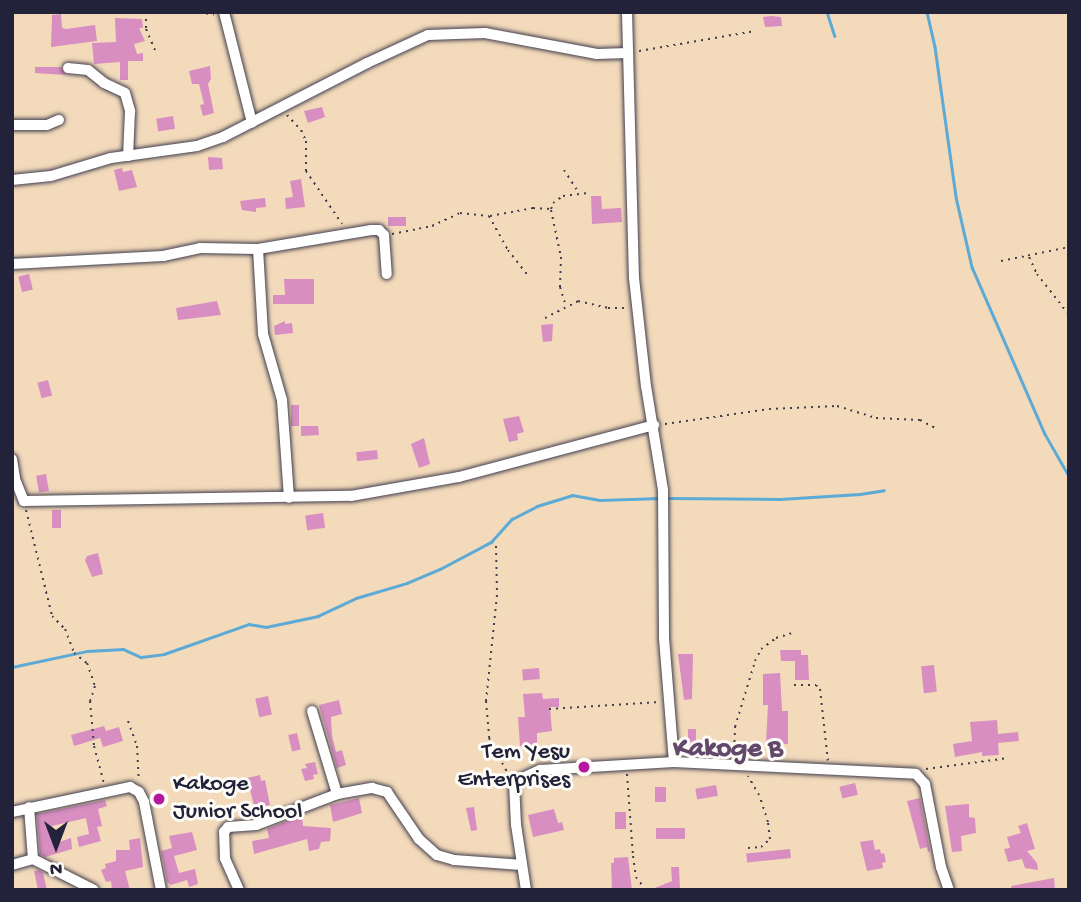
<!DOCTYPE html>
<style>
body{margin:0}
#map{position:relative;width:1081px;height:902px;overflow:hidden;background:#f3dabb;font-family:"Gochi Hand",sans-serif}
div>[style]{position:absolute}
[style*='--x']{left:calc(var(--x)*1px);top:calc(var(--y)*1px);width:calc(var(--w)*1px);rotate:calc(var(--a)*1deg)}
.stream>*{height:2.5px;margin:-1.25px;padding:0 1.25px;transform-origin:1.25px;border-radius:1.25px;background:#5caad5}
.building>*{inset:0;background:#d88ec0;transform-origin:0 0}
.path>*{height:2px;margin-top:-1px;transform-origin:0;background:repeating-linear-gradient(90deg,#413e4e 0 2px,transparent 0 7px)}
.roads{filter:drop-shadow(0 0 2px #413e4e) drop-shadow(0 0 2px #413e4e)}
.minor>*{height:10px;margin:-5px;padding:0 5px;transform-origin:5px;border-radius:5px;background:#fff}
.dots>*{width:19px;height:19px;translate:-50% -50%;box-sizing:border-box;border:4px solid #fdfcf7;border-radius:50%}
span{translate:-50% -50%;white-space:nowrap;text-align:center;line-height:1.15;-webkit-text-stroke:6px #fdfcf7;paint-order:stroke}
.poi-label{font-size:24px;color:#22223b}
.right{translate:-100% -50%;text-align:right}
.left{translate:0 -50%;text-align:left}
.quarter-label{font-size:28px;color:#62486a;font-weight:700}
.frame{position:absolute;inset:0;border:14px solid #22223b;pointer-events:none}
.north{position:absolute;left:21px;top:811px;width:70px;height:70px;-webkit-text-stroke:5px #fdfcf7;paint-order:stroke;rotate:180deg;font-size:19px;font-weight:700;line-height:28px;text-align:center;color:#22223b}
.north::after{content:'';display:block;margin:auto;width:24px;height:32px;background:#22223b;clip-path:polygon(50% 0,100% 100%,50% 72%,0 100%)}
</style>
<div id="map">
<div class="stream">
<div style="--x:827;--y:12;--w:25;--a:72"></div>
<div style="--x:927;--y:12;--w:36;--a:77"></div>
<div style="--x:935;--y:47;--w:151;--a:82"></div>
<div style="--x:956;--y:197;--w:72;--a:77.1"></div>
<div style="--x:972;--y:267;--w:182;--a:66.4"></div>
<div style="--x:1045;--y:434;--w:48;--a:60.3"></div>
<div style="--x:667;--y:498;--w:113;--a:0.5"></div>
<div style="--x:780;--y:499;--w:80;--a:-3.6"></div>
<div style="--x:860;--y:494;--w:24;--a:-9"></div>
<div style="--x:12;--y:667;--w:77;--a:-12"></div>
<div style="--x:87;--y:651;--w:36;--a:-3"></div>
<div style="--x:123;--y:649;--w:20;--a:24"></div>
<div style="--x:141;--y:657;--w:23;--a:-7"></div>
<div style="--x:164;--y:654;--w:90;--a:-19.4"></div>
<div style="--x:249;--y:624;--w:17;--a:10"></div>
<div style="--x:266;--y:627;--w:53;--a:-11.9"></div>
<div style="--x:318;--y:616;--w:42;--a:-25.3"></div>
<div style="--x:356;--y:598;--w:53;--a:-16.4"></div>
<div style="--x:407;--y:583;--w:36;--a:-23"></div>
<div style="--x:440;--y:569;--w:58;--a:-27.9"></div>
<div style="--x:491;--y:542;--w:31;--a:-48"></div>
<div style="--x:512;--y:519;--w:28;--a:-27"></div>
<div style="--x:537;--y:506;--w:37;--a:-17"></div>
<div style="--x:572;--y:495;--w:28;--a:10"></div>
<div style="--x:600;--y:500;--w:60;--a:-1.9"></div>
</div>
<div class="building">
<div style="clip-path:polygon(61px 14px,62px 28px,66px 29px,95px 25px,97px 41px,51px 47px,52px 15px)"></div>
<div style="clip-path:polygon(771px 16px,781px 17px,782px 26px,765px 27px,763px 17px)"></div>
<div style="clip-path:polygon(115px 18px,142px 19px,143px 28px,139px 28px,145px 41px,134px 44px,137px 54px,143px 53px,143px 61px,128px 61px,128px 80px,120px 80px,120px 62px,94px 64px,92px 43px,116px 42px)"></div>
<div style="clip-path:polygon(210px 66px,211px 79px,208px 84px,214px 113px,203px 116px,200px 105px,204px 104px,199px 84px,192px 84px,189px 71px)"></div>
<div style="clip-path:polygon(35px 67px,61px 67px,66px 75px,35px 73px)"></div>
<div style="clip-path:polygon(322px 107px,325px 117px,308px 123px,304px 111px)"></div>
<div style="left:173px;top:116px;width:13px;height:17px;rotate:81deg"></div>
<div style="clip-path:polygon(208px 157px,222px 158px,223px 169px,209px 170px)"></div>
<div style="clip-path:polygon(122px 168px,123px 172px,132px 170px,137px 187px,119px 191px,114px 170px)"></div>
<div style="clip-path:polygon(301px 179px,305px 207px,286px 209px,285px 198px,293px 197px,290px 181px)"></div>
<div style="clip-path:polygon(591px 196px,601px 196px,602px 209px,621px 208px,622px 222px,592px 224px)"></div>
<div style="clip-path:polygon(265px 198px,266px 207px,256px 208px,256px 212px,242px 210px,240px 201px)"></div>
<div style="left:406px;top:217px;width:9px;height:18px;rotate:90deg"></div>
<div style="left:29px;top:274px;width:16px;height:11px;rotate:76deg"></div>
<div style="clip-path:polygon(284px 279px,314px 279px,314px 304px,273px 304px,273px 295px,285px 295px)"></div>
<div style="clip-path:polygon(217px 301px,221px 315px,178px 320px,176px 308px)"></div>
<div style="clip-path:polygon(285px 321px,285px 324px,292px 323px,293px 333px,275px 335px,274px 326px)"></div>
<div style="clip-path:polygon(553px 324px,552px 341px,543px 342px,541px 325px)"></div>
<div style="left:48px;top:380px;width:16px;height:11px;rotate:75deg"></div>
<div style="left:291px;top:405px;width:8px;height:21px"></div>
<div style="clip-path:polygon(519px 416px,524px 432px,517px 434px,518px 440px,509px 442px,503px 419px)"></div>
<div style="clip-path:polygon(301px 426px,318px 426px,319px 435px,301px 436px)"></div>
<div style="clip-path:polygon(424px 438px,430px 464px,419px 468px,411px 444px)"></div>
<div style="left:377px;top:450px;width:9px;height:21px;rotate:84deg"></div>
<div style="left:46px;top:474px;width:17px;height:10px;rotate:80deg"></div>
<div style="left:52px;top:510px;width:9px;height:18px"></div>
<div style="left:323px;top:513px;width:15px;height:18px;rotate:82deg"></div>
<div style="clip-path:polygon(98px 553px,103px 574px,92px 577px,85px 560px,87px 556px)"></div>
<div style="clip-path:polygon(780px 650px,801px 650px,801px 655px,808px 655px,809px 680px,795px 680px,795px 661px,781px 661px)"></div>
<div style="clip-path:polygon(678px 654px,693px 654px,692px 699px,684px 700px)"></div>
<div style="left:934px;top:665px;width:27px;height:13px;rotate:84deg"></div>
<div style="left:539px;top:668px;width:11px;height:17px;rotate:85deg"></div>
<div style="clip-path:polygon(780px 673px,782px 711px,788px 711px,788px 744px,766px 743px,768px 705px,763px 705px,763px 674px)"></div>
<div style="clip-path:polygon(542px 693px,543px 699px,559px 698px,559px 707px,550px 707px,552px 731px,537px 733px,537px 745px,520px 746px,518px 717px,525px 717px,523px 694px)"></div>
<div style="left:268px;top:696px;width:19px;height:13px;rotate:78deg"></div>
<div style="clip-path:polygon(339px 700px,342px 714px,331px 717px,332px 736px,336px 752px,342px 750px,346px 765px,337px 768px,319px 705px)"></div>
<div style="clip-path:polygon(997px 720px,998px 734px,1018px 732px,1019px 741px,998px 743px,999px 755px,982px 756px,982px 752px,955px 757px,953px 744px,972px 741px,970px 722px)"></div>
<div style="clip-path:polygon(104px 726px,106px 731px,119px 727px,123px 741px,103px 747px,100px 738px,74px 746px,71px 735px)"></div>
<div style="left:688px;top:729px;width:8px;height:24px"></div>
<div style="left:297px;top:733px;width:17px;height:9px;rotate:77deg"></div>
<div style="clip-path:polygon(315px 762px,318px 774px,313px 775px,314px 779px,305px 781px,301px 769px,307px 768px,305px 764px)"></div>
<div style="clip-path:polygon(260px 775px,261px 781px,265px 780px,270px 805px,255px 809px,247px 778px)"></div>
<div style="left:855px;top:783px;width:12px;height:16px;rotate:76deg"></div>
<div style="left:716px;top:785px;width:11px;height:21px;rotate:80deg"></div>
<div style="left:655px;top:787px;width:11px;height:15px"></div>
<div style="clip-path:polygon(359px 798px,362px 813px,333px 822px,330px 805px)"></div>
<div style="clip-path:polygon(920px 798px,930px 851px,928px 852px,927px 847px,920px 849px,907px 801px)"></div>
<div style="clip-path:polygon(105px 800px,107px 806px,98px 809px,102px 826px,97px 827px,101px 841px,79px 847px,77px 837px,89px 834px,86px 818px,52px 826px,56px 843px,71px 838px,72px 849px,45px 857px,40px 854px,37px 814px)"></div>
<div style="clip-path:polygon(969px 804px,969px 817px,975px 818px,976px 833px,961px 836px,962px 851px,952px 852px,945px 806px)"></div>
<div style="clip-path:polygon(474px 807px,477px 830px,471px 831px,466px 808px)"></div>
<div style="clip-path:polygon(554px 809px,558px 823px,562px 822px,564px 830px,533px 837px,528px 815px)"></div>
<div style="left:615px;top:812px;width:11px;height:17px"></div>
<div style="clip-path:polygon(302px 815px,303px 826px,331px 828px,330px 841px,321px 842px,319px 849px,309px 851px,307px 839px,254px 854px,252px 841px,269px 838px,267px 829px)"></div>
<div style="clip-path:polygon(1027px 823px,1035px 849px,1027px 851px,1037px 863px,1038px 870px,1025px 868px,1022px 859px,1008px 862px,1004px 849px,1010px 848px,1007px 837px,1021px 833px,1018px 826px)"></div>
<div style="left:656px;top:828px;width:29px;height:11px"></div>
<div style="clip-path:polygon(192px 832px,197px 850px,174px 856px,179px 873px,195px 869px,198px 884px,189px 887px,187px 880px,171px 885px,167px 882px,161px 851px,172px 848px,169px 836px)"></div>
<div style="clip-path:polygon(140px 838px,143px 867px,125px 871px,130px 890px,112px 890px,111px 881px,106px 882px,101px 870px,106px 868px,105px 864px,116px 861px,116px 850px,130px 850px,129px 840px)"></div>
<div style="clip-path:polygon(873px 840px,875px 850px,880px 849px,881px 854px,884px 853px,886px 862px,882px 863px,883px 868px,867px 871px,860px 842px)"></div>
<div style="left:790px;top:849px;width:9px;height:44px;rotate:84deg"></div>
<div style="clip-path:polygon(628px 857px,632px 890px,612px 889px,611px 863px,614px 863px,614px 858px)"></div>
<div style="clip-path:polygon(671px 867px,679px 867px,680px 890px,650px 890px,672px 881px)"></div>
<div style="clip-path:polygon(39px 870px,43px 873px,47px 890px,38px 890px,34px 871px)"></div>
<div style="clip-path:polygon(1054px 878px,1055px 890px,1012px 890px,1011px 886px)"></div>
</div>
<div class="path">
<div style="--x:146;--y:12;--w:17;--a:90"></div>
<div style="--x:146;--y:29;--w:28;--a:67"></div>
<div style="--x:199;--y:12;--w:15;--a:11"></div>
<div style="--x:639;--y:51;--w:118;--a:-9.8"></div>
<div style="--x:287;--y:115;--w:21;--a:47"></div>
<div style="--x:301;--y:130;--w:12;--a:66"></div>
<div style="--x:306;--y:141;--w:30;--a:90"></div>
<div style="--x:306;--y:171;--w:64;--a:55.8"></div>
<div style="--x:564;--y:170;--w:27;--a:57"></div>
<div style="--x:551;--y:210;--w:48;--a:78"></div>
<div style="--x:561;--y:257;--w:30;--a:92"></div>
<div style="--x:560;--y:287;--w:21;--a:73"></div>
<div style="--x:490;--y:216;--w:44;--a:-10.5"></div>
<div style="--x:533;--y:208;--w:18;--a:3"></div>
<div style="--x:551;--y:209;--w:6;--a:-72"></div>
<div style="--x:553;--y:203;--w:12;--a:-35"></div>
<div style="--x:563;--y:196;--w:25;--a:-7"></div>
<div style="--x:392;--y:234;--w:41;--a:-11.3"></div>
<div style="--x:432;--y:226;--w:31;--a:-25"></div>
<div style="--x:460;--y:213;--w:29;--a:6"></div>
<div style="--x:489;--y:216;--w:39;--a:61"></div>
<div style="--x:508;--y:250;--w:34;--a:52"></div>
<div style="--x:1029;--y:257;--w:19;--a:65"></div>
<div style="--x:1037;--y:274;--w:52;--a:52"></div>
<div style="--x:1001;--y:261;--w:69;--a:-11.6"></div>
<div style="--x:545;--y:318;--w:37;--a:-27"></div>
<div style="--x:578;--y:301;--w:31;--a:13"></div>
<div style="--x:608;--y:308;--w:18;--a:0"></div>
<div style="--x:665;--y:424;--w:105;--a:-8.2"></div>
<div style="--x:769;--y:409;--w:68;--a:-2.5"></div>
<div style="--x:837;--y:406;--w:41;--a:17.1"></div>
<div style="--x:876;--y:418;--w:44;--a:2.6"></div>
<div style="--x:920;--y:420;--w:17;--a:28"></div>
<div style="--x:26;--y:510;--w:109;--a:76.2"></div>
<div style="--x:52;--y:616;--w:18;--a:45"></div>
<div style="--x:65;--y:629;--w:26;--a:69"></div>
<div style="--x:74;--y:653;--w:16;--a:38"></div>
<div style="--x:87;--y:663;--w:24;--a:71"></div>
<div style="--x:95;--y:686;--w:16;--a:108"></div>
<div style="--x:90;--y:701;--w:45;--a:84.9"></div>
<div style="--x:94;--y:746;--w:39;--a:75"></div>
<div style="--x:496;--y:546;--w:49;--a:88.8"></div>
<div style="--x:497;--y:595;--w:107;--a:95.9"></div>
<div style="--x:486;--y:701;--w:37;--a:85"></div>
<div style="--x:489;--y:738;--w:40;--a:62"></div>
<div style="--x:794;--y:685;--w:22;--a:0"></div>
<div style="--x:816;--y:685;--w:6;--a:45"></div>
<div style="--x:820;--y:689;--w:72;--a:83.7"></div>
<div style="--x:549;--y:709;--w:111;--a:-3.6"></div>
<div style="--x:128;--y:721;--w:27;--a:70"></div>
<div style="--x:137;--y:746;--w:35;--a:87"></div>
<div style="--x:734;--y:756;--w:29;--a:-88"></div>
<div style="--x:735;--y:727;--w:69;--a:-73.1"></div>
<div style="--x:755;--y:661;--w:13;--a:-63"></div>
<div style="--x:761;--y:649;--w:19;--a:-36"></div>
<div style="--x:776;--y:638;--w:17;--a:-17"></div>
<div style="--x:926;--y:769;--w:83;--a:-7.6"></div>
<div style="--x:627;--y:774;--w:82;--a:85.8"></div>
<div style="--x:633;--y:856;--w:21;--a:82"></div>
<div style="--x:636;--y:877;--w:10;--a:53"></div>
<div style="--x:748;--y:848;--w:13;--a:-4"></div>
<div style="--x:761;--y:847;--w:12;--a:-42"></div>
<div style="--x:770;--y:839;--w:17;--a:-97"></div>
<div style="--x:768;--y:822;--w:28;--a:-108"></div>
<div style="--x:759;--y:795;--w:22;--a:-120"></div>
</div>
<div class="roads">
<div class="minor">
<div style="--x:224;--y:12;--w:114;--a:75.8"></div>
<div style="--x:627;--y:12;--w:266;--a:88.5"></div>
<div style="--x:634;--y:278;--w:109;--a:83.7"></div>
<div style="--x:646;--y:386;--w:105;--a:80.7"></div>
<div style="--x:663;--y:490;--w:148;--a:89.6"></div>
<div style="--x:664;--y:638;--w:124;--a:85.4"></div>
<div style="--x:68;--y:68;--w:20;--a:6"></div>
<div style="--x:88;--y:70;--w:21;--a:39"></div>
<div style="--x:104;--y:83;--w:23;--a:25"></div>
<div style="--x:125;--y:93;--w:19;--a:74"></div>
<div style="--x:130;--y:111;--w:45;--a:92.5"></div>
<div style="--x:12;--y:125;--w:35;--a:0"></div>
<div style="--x:47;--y:125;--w:13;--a:-23"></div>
<div style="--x:12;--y:180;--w:39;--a:-6"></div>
<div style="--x:51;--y:176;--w:63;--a:-16.7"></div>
<div style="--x:111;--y:158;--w:87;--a:-7.9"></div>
<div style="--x:197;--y:146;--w:28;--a:-19"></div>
<div style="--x:223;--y:137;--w:162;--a:-27.2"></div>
<div style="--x:367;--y:63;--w:67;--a:-24.7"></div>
<div style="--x:428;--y:35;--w:57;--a:-2"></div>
<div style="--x:485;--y:33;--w:114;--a:10.6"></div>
<div style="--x:597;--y:54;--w:31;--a:-2"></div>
<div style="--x:258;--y:249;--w:85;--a:86.6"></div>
<div style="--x:263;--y:334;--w:69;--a:73.9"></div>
<div style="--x:282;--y:400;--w:98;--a:85.9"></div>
<div style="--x:12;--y:264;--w:151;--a:-3"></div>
<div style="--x:163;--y:256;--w:38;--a:-12"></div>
<div style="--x:200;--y:248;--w:58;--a:1"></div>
<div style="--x:258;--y:249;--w:115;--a:-9.5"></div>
<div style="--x:371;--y:230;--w:8;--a:0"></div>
<div style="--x:379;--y:230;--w:7;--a:45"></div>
<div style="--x:384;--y:235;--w:39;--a:86"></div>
<div style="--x:12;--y:459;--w:20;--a:81"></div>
<div style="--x:15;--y:479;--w:24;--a:68"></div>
<div style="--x:24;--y:501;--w:327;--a:-0.9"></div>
<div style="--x:351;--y:496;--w:110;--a:-10"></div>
<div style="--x:459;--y:477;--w:202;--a:-14.9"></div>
<div style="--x:312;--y:711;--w:87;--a:73.2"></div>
<div style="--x:12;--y:812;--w:121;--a:-12"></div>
<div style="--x:130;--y:787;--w:10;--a:29"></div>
<div style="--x:139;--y:792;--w:11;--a:63"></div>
<div style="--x:144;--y:802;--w:90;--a:79.1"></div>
<div style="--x:33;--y:859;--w:68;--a:26.9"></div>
<div style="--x:12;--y:865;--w:22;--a:-16"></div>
<div style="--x:33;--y:859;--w:52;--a:-94.4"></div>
<div style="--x:239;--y:890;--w:35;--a:-114"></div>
<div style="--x:225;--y:858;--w:26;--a:-92"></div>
<div style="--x:224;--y:832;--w:6;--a:-51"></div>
<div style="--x:228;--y:827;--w:28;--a:-4"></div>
<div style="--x:256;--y:825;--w:87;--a:-20.9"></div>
<div style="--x:337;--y:794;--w:36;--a:-10"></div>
<div style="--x:372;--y:788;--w:16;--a:15"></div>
<div style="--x:387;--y:792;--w:57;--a:55.8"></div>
<div style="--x:419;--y:839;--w:24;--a:42"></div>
<div style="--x:437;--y:855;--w:18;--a:16"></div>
<div style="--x:454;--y:860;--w:68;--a:4.2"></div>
<div style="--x:526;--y:890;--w:66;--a:-98.7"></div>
<div style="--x:516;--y:825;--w:43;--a:-92.7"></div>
<div style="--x:514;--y:782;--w:29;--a:-25"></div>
<div style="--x:540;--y:770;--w:134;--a:-3.4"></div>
<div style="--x:674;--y:762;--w:242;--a:2.8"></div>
<div style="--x:916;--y:774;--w:13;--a:48"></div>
<div style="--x:925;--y:784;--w:85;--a:79.1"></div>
<div style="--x:941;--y:867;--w:24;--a:71"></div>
</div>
</div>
<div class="dots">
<div style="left:584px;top:767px;background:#b5179e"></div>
<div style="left:159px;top:799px;background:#b5179e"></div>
</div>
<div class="poi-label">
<span class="right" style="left:570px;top:767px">Tem Yesu<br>Enterprises</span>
<span class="left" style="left:173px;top:799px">Kakoge<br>Junior School</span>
</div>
<div class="quarter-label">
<span style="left:728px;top:750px">Kakoge B</span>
</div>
<div class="frame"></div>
<div class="north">N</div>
</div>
